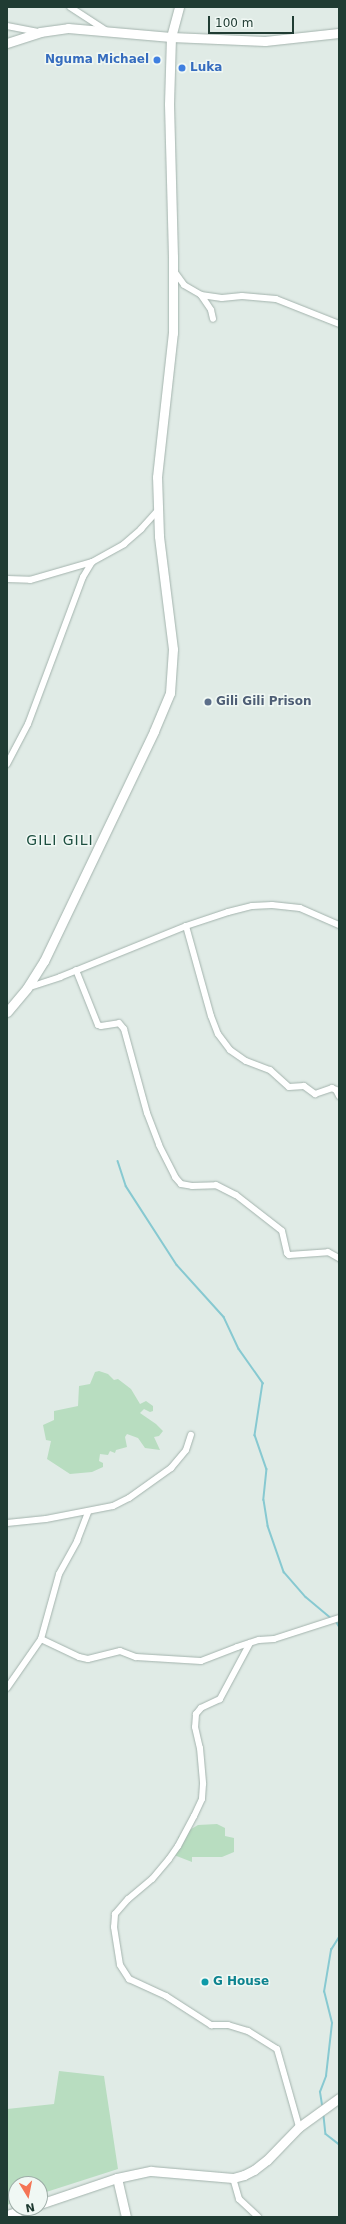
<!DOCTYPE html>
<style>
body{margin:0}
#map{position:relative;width:346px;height:2224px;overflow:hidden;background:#e0ebe6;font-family:"DejaVu Sans",sans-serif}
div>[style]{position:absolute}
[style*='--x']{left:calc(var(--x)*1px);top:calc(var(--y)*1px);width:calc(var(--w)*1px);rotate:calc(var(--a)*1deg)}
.green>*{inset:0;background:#b8ddc0}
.stream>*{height:1.5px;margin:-0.75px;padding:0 0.75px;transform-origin:0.75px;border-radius:0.75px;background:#87c9d1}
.roads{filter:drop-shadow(0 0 1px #a3b3ad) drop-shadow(0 0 1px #a3b3ad)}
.street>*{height:6px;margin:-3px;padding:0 3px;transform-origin:3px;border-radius:3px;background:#fff}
.secondary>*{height:9px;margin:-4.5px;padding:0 4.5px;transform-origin:4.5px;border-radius:4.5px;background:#fff}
.dots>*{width:11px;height:11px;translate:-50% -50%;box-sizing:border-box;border:2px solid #f0f8f4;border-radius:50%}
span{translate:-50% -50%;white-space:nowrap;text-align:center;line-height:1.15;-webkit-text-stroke:3px #f0f8f4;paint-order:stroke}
.shop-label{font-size:12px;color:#366cbe;font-weight:700}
.right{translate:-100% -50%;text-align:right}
.left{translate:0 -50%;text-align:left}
.service-label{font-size:12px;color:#4e5e75;font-weight:700}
.culture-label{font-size:12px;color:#0d838f;font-weight:700}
.quarter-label{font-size:14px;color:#1c4e3f;letter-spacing:1px}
.frame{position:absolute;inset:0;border:8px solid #203c33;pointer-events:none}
.north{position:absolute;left:8px;top:2176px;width:40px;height:40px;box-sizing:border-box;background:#f0f8f4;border:1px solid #9dada7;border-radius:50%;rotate:170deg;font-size:11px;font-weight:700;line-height:16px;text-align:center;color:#203c33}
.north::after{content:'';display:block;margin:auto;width:14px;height:18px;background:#f47555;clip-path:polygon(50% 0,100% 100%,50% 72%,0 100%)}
.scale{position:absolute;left:208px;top:16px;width:86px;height:18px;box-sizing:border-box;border:2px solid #203c33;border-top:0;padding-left:5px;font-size:12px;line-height:14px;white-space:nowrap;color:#203c33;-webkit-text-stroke:3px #f0f8f4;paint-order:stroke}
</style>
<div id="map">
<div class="green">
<div style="clip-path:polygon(99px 1371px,108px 1374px,114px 1380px,118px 1379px,131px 1389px,140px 1404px,146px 1401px,153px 1406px,153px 1411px,150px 1412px,144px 1409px,140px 1413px,156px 1424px,163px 1431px,159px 1436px,154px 1437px,160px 1450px,145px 1448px,138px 1438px,127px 1434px,125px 1437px,127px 1447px,116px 1450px,115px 1453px,110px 1451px,108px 1455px,100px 1454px,99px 1461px,103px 1463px,103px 1467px,92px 1472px,70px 1474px,47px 1459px,51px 1441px,46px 1440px,43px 1425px,54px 1420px,54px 1411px,78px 1406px,79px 1386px,90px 1384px,95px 1372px)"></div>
<div style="clip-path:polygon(217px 1824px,225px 1828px,225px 1836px,234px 1838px,234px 1852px,222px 1857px,192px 1857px,192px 1862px,174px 1855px,182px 1845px,178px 1837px,198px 1825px)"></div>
<div style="clip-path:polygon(59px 2071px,104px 2076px,118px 2169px,40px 2194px,40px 2184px,16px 2184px,16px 2202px,7px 2205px,7px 2109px,54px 2104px)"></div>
</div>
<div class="stream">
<div style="--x:118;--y:1161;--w:26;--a:72"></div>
<div style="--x:126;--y:1186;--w:94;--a:57.2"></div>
<div style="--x:177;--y:1265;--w:70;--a:47.9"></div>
<div style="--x:224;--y:1317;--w:35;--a:65"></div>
<div style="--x:239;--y:1349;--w:42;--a:54.8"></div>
<div style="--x:263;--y:1383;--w:53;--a:98.7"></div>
<div style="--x:255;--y:1435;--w:36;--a:71"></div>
<div style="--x:267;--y:1469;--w:31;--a:96"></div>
<div style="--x:264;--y:1500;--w:26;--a:81"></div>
<div style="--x:268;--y:1526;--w:49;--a:70.8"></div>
<div style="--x:284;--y:1572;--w:33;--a:49"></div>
<div style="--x:306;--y:1597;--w:33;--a:40"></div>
<div style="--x:336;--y:1621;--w:6;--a:59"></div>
<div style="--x:322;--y:2105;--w:13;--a:-99"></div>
<div style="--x:320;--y:2092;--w:17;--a:-69"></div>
<div style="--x:326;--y:2076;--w:53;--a:-83.5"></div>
<div style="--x:332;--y:2023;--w:32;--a:-104"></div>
<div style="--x:324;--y:1992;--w:43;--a:-80.5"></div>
<div style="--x:331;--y:1950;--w:15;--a:-58"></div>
<div style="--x:324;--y:2116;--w:18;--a:84"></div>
<div style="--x:326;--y:2134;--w:16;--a:38"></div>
</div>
<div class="roads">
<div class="street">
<div style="--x:70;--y:7;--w:44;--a:33"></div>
<div style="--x:7;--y:26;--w:33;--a:11"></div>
<div style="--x:174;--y:271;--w:17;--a:54"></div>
<div style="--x:184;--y:285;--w:20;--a:30"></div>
<div style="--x:201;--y:295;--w:18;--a:56"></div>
<div style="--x:211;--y:310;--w:9;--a:77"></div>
<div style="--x:201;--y:295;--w:21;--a:8"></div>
<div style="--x:222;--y:298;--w:20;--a:-6"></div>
<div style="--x:242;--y:296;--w:34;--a:5"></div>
<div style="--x:276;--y:299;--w:68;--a:21.6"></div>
<div style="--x:7;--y:579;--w:23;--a:2"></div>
<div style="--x:30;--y:580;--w:65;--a:-16.2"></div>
<div style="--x:7;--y:764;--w:45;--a:-62.3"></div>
<div style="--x:28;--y:724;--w:157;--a:-69.5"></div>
<div style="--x:83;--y:577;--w:17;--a:-59"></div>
<div style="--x:92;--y:562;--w:37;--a:-29"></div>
<div style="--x:124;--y:544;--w:23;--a:-41"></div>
<div style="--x:141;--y:529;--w:24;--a:-48"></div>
<div style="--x:186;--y:926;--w:93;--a:74.5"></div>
<div style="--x:211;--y:1016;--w:19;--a:69"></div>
<div style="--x:218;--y:1034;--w:20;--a:53"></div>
<div style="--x:230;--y:1050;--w:19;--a:35"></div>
<div style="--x:246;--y:1061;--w:26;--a:21"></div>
<div style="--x:270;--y:1070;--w:25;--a:42"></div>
<div style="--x:289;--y:1087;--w:15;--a:-4"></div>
<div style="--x:304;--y:1086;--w:14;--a:36"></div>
<div style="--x:315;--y:1094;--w:18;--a:-19"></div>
<div style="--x:332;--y:1088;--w:4;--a:27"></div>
<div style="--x:336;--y:1090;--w:7;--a:63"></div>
<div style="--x:76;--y:970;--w:59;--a:68.2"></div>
<div style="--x:98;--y:1025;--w:3;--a:18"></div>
<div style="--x:101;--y:1026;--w:18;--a:-9"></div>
<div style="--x:119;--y:1023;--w:8;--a:50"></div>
<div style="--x:124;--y:1029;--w:87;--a:74.7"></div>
<div style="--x:147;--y:1113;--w:34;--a:69"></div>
<div style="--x:159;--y:1145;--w:36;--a:63"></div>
<div style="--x:175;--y:1177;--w:9;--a:49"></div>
<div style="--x:181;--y:1184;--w:11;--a:10"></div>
<div style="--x:192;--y:1186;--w:24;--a:-2"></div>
<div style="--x:216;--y:1185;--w:22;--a:27"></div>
<div style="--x:236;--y:1195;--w:58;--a:38"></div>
<div style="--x:282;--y:1231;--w:23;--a:77"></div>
<div style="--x:287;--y:1253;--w:3;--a:45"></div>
<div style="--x:289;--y:1255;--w:39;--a:-4"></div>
<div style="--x:328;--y:1252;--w:13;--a:29"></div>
<div style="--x:27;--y:988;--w:35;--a:-18"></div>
<div style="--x:60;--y:977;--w:136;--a:-22"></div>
<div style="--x:186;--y:926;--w:44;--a:-18.4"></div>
<div style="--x:228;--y:912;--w:25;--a:-14"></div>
<div style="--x:252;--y:906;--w:20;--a:-3"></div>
<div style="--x:272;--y:905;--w:28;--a:6"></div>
<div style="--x:300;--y:908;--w:43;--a:23.6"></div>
<div style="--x:7;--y:1523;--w:39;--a:-6"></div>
<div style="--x:46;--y:1519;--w:68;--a:-11"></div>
<div style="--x:113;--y:1506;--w:18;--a:-27"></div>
<div style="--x:129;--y:1498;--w:52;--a:-35.5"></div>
<div style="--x:171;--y:1468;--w:23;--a:-50"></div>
<div style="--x:186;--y:1450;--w:16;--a:-72"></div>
<div style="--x:41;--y:1639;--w:42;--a:25.3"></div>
<div style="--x:79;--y:1657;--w:9;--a:13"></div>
<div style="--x:88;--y:1659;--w:33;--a:-14"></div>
<div style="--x:120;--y:1651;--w:17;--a:21"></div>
<div style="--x:136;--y:1657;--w:65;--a:3.5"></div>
<div style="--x:201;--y:1661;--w:39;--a:-21"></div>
<div style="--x:237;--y:1647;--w:23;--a:-18"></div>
<div style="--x:259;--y:1640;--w:15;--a:-4"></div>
<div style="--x:274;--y:1639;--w:68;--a:-17.9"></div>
<div style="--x:250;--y:1643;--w:64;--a:118.2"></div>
<div style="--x:220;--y:1699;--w:21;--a:155"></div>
<div style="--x:201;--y:1708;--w:8;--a:130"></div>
<div style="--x:196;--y:1714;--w:13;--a:94"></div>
<div style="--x:195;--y:1727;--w:22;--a:77"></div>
<div style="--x:200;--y:1748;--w:36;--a:85"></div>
<div style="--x:203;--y:1784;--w:15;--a:94"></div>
<div style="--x:202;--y:1799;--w:19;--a:115"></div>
<div style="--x:194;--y:1816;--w:34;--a:118"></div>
<div style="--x:178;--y:1846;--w:16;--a:125"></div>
<div style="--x:169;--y:1859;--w:26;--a:130"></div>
<div style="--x:152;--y:1879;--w:31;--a:140"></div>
<div style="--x:128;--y:1899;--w:20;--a:131"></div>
<div style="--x:115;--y:1914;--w:13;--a:94"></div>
<div style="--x:114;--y:1927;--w:38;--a:81"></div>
<div style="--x:120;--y:1965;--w:17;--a:57"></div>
<div style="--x:129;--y:1979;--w:41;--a:24.7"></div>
<div style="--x:166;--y:1996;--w:54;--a:32.8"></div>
<div style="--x:211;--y:2025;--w:17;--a:0"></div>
<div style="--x:228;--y:2025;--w:21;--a:17"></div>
<div style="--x:248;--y:2031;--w:34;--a:32"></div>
<div style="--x:277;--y:2049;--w:81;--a:74.2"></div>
<div style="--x:7;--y:1688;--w:60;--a:-55.2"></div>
<div style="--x:41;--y:1639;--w:67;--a:-74.5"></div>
<div style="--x:59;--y:1574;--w:38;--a:-61"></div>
<div style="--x:77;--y:1541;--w:31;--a:-69"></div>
<div style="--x:233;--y:2178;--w:22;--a:74"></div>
<div style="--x:239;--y:2199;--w:26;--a:43"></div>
</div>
<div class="secondary">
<div style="--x:7;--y:43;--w:35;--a:-18"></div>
<div style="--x:40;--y:32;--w:28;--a:-8"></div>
<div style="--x:68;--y:28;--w:103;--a:5"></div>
<div style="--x:171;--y:37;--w:94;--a:2.4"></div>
<div style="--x:265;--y:41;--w:74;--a:-6.2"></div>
<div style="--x:7;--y:1012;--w:31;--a:-50"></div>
<div style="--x:27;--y:988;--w:32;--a:-58"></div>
<div style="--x:44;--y:961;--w:255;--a:-64.4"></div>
<div style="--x:154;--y:731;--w:41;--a:-67.2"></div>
<div style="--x:170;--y:693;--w:44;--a:-86.1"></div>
<div style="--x:173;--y:649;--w:114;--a:-97.1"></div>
<div style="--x:159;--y:536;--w:59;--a:-91.9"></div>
<div style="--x:157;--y:477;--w:145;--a:-83.7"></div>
<div style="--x:173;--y:333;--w:76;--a:-90"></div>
<div style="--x:173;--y:257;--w:153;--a:-91.5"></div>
<div style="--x:169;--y:104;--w:67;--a:-88.3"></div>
<div style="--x:171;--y:37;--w:31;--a:-75"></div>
<div style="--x:117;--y:2178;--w:40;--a:77"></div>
<div style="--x:40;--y:2204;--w:81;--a:-18.7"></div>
<div style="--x:117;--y:2178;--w:35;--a:-12"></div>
<div style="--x:151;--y:2171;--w:82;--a:4.9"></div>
<div style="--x:233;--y:2178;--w:11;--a:-15"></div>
<div style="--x:244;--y:2175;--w:11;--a:-27"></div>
<div style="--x:254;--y:2170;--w:16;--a:-38"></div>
<div style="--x:267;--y:2160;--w:46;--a:-45.9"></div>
<div style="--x:299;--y:2127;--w:49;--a:-35.9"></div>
<div style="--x:7;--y:2215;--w:23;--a:-18"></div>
</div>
</div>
<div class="dots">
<div style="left:157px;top:60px;background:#3f7fe0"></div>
<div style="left:182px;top:68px;background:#3f7fe0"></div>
<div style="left:208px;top:702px;background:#5c6f8a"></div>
<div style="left:205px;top:1982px;background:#0f9aa8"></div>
</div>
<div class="shop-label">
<span class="right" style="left:149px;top:60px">Nguma Michael</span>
<span class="left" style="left:190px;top:68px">Luka</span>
</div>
<div class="service-label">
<span class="left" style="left:216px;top:702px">Gili Gili Prison</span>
</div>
<div class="culture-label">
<span class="left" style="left:213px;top:1982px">G House</span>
</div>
<div class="quarter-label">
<span style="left:60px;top:840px">GILI GILI</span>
</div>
<div class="frame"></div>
<div class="north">N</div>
<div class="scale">100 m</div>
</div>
